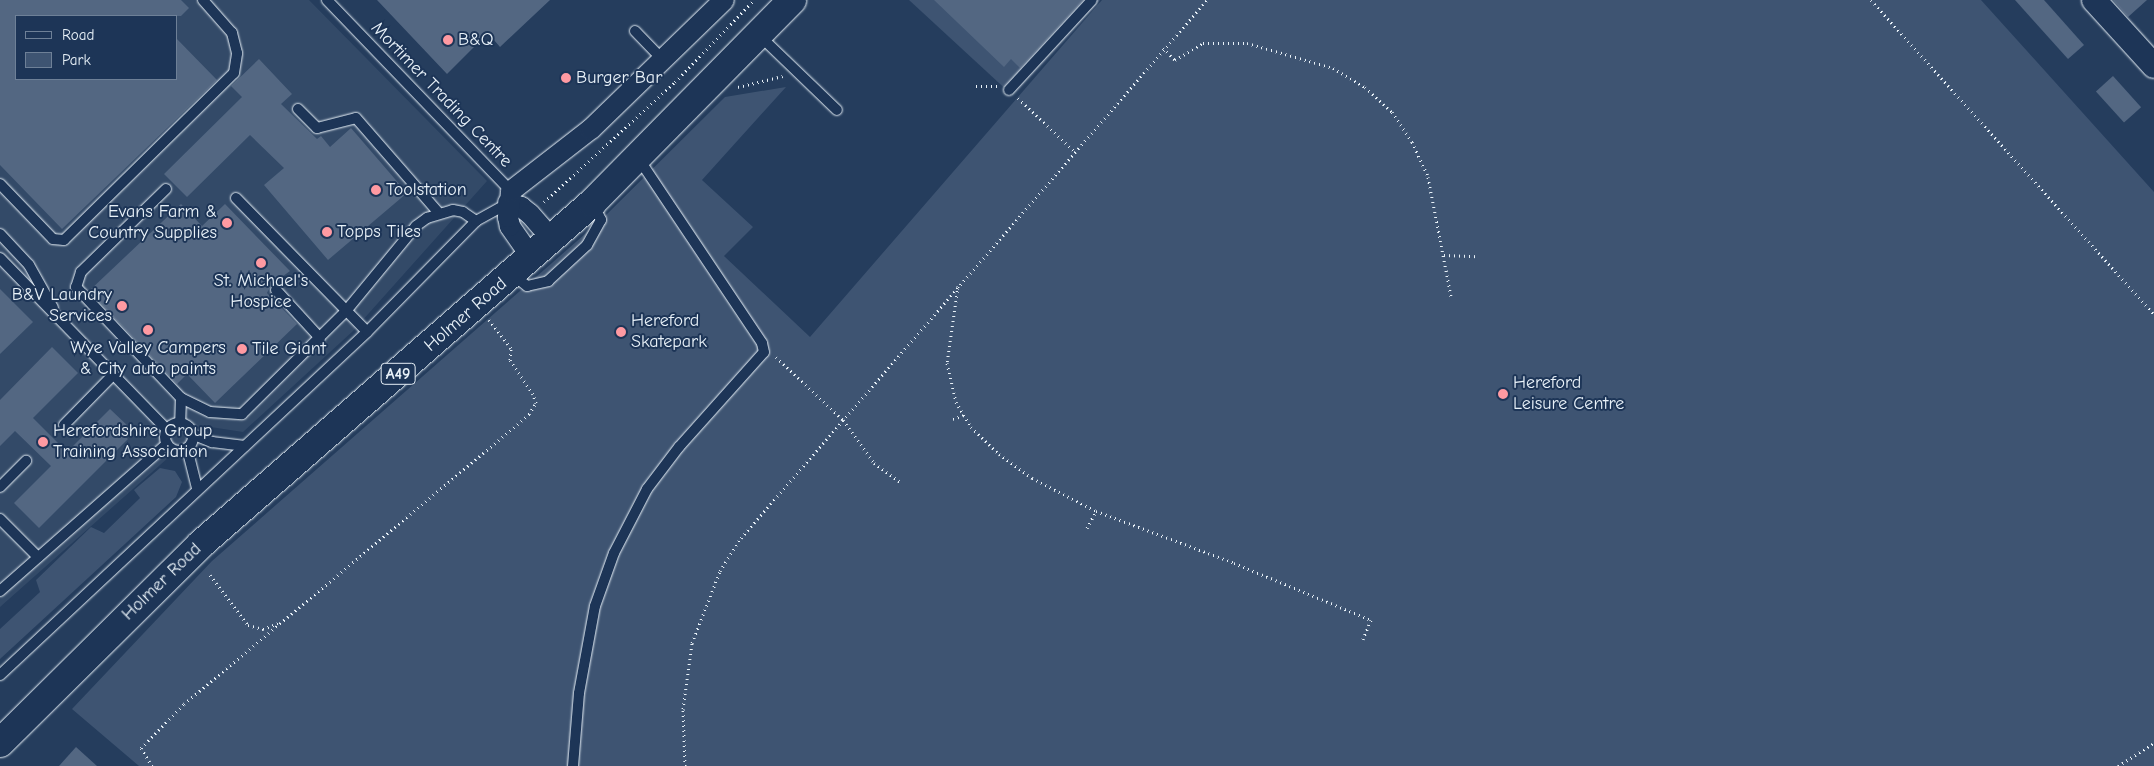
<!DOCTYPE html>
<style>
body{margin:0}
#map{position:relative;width:2154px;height:766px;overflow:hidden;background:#253d5d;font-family:"Comic Neue",sans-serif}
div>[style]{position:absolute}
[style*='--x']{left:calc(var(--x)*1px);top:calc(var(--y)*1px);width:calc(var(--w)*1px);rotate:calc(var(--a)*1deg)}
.built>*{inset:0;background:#334a68}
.green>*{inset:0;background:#3e5472}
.building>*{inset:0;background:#536782;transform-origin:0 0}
.path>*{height:3px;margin-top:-1.5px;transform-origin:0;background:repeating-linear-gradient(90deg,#e8f1f8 0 1px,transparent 0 5px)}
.roads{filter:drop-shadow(0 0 1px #e8f1f8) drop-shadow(0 0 1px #e8f1f8)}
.service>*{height:10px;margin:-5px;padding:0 5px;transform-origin:5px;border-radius:5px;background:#1d3557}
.service>.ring{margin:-5px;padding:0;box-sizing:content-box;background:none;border:10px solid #1d3557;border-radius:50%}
.minor>*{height:20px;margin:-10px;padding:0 10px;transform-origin:10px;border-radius:10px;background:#1d3557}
.tertiary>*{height:24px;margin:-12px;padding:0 12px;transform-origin:12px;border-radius:12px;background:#1d3557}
.trunk>*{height:28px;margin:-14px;padding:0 14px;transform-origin:14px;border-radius:14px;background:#1d3557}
.dots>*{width:14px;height:14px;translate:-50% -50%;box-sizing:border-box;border:2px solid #1d3557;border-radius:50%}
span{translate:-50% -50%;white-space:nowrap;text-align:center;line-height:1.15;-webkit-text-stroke:4px #1d3557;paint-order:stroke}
.shield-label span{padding:1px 4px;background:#1d3557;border:1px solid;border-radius:4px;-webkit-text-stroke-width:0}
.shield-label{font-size:16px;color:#e8f1f8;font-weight:700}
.poi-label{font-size:18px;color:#e8f1f8}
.left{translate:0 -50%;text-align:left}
.right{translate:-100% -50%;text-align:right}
.street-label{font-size:18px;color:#e8f1f8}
.legend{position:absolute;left:15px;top:15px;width:162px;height:65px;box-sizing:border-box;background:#1d3557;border:1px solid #6e8097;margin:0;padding:6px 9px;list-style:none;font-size:15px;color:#e8f1f8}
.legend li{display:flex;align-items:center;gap:10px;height:25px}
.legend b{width:25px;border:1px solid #6e8097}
</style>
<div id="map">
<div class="built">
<div style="clip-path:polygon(evenodd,0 0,309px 0,487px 181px,353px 331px,243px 432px,204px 426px,0 607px,0 0,16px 16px,176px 16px,176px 79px,16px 79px,16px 16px)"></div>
</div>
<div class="green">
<div style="clip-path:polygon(909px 0,1100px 0,1012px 95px)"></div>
<div style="clip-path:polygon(1102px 0,1981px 0,2154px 192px,2154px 766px,139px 766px,72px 709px,212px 561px,601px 220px,725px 97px,786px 87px,702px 180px,753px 227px,724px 256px,810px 337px)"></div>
<div style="clip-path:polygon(160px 468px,175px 471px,182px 482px,176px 497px,0 659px,0 629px,40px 592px,36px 580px,91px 527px,104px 533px,140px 498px,134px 490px)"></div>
</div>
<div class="building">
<div style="clip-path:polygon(0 0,181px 0,189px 8px,181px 16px,16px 16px,16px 79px,176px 79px,176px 38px,217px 80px,62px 229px,0 165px)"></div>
<div style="clip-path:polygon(377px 0,550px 0,500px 47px,488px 33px,447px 74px)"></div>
<div style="clip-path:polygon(934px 0,1083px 0,1020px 68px,1011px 59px,1004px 67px)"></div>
<div style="clip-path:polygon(2015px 0,2044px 0,2084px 45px,2068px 59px)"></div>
<div style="clip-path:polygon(2113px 0,2147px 0,2128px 17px)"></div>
<div style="clip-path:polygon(259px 59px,292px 94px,281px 104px,317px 139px,321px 136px,330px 147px,351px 128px,407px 193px,328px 260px,264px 185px,284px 168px,250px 135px,187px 197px,164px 174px,242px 97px,231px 86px)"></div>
<div style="left:2113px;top:76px;width:42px;height:23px;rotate:48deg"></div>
<div style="clip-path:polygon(181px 204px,202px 226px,225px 204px,290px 271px,271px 285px,267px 293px,297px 324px,215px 403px,187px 374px,177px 384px,89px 291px)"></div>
<div style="clip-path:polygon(0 289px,33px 322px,0 354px)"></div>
<div style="clip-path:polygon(52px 347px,78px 373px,33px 418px,67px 452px,110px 409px,129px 427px,122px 433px,128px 439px,39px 528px,14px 503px,51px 466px,15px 431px,0 446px,0 400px)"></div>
<div style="clip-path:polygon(76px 747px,97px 766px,59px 766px)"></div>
</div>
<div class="path">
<div style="--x:1871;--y:0;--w:423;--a:48"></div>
<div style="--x:1163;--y:48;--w:17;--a:45"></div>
<div style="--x:1175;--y:60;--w:33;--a:-31"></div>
<div style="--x:1203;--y:43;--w:44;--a:0"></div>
<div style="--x:1247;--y:43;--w:90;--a:16.2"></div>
<div style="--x:1333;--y:68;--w:37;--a:31"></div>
<div style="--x:1365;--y:87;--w:37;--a:43"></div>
<div style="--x:1392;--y:112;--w:36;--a:56"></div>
<div style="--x:1412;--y:142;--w:38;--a:65"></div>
<div style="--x:1428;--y:177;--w:122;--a:79.1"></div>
<div style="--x:976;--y:86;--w:22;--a:0"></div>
<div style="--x:738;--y:87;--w:46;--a:-13.7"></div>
<div style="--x:1018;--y:98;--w:77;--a:43.4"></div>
<div style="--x:544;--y:202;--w:178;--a:-42.5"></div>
<div style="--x:675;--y:82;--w:114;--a:-46.1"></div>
<div style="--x:1444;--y:255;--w:33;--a:2"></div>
<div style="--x:958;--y:286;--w:78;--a:98.1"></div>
<div style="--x:947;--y:363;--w:40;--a:77"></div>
<div style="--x:956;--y:402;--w:29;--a:59"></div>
<div style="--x:971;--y:427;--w:39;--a:44"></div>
<div style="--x:999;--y:454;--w:41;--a:36"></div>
<div style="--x:1032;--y:478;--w:72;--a:27.3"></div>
<div style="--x:1096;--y:511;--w:147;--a:20.6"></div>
<div style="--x:1234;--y:563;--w:148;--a:22.6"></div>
<div style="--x:1371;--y:620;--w:21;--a:113"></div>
<div style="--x:776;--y:357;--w:92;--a:43.2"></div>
<div style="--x:843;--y:420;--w:53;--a:54.2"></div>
<div style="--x:874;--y:463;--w:32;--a:36"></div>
<div style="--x:953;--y:419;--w:12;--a:-20"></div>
<div style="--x:1087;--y:528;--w:19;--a:-62"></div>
<div style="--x:210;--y:575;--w:63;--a:52.8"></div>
<div style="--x:248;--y:625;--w:16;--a:15"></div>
<div style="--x:263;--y:629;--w:17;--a:-21"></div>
<div style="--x:152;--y:766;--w:21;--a:-121"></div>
<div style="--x:141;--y:748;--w:62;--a:-45.7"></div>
<div style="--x:184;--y:704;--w:451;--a:-40"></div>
<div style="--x:529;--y:414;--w:13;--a:-58"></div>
<div style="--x:536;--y:403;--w:9;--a:-108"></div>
<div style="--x:533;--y:394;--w:41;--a:-124.1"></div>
<div style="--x:510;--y:360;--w:12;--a:-85"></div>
<div style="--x:511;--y:348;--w:36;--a:-128"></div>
<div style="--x:685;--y:766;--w:57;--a:-92"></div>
<div style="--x:683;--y:709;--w:67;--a:-82.2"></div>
<div style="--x:692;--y:643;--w:77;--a:-68.7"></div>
<div style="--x:720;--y:571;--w:39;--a:-58"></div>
<div style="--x:741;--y:538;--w:712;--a:-49.1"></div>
<div style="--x:2118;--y:766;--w:43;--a:-32.6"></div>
</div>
<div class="roads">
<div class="service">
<div style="--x:327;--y:0;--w:265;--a:46.1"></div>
<div style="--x:635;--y:31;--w:42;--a:46"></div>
<div style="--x:759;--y:35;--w:108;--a:43.9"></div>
<div style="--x:1009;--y:90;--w:122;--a:-47.3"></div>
<div style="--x:298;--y:109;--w:27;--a:45"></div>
<div style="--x:317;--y:128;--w:40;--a:-14.4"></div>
<div style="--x:356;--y:118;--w:126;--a:48.9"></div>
<div style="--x:0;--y:184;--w:76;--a:46.1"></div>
<div style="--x:53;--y:239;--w:11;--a:5"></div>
<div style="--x:64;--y:240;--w:238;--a:-44.5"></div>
<div style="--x:234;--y:73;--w:20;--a:-81"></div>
<div style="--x:237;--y:53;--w:21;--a:-104"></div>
<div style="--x:232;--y:33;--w:44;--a:-131.3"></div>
<div style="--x:166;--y:189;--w:119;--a:135.7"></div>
<div style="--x:81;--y:272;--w:16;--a:108"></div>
<div style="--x:76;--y:287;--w:153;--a:46.6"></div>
<div style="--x:181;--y:398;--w:25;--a:92"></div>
<div style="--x:236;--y:198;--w:187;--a:45.6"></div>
<div style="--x:0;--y:234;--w:42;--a:46.9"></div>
<div style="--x:29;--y:265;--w:49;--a:60.8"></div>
<div style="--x:0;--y:258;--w:240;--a:45.8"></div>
<div style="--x:513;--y:275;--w:18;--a:38"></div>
<div style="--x:527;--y:286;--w:22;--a:-13"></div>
<div style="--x:548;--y:281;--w:53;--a:-42.7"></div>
<div style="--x:587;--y:245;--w:29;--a:-61"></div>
<div style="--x:601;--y:220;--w:19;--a:-115"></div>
<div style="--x:276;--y:290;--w:65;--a:47.5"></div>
<div style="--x:181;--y:398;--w:32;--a:26"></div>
<div style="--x:210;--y:412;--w:32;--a:4"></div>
<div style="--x:242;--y:414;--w:146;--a:-44.7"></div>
<div style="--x:346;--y:311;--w:110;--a:-50.5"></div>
<div style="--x:416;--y:226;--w:14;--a:-36"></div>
<div style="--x:427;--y:218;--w:27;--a:-17"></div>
<div style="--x:453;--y:210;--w:10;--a:11"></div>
<div style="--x:463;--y:212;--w:16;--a:35"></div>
<div class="ring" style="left:165px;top:423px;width:18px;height:18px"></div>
<div style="--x:64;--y:425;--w:71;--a:-45.6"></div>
<div style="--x:192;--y:434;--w:22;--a:22"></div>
<div style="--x:212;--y:442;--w:33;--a:7"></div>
<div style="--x:187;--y:448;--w:41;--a:76"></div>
<div style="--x:0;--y:487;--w:37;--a:-45"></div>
<div style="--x:0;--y:519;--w:54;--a:45"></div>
<div style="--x:0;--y:591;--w:222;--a:-41.4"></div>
<div style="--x:0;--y:675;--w:502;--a:-43.06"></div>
<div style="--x:367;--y:332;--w:156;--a:-45.5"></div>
<div style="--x:476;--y:221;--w:37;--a:-29"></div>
<div style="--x:573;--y:766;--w:73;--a:-85.3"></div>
<div style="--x:579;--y:693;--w:88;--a:-79.6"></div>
<div style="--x:595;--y:606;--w:56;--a:-70.3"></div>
<div style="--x:614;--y:553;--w:72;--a:-62.7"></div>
<div style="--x:647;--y:489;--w:53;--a:-52.7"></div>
<div style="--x:679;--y:447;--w:127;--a:-48.2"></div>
<div style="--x:764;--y:352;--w:9;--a:-103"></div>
<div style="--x:762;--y:343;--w:221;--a:-123.8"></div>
</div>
<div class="minor">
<div style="--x:508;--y:203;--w:14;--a:17"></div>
<div style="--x:521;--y:207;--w:11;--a:38"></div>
<div style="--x:530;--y:214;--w:33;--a:49"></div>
<div style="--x:532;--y:258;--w:39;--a:-125"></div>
<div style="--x:510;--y:226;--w:9;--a:-103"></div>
<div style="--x:508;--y:217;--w:26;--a:-83"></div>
<div style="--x:511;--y:191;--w:101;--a:-37.8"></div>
<div style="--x:591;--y:129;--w:185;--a:-44.1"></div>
</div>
<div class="tertiary">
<div style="--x:2094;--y:0;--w:89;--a:47.7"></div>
</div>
<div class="trunk">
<div style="--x:0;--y:743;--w:283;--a:-44.7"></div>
<div style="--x:201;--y:544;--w:519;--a:-41.09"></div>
<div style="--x:592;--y:203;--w:285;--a:-45.4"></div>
</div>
</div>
<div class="dots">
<div style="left:448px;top:40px;background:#ff9aa2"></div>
<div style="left:566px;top:78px;background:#ff9aa2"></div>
<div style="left:376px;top:190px;background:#ff9aa2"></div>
<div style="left:227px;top:223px;background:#ff9aa2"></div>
<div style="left:327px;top:232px;background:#ff9aa2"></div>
<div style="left:261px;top:263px;background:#ff9aa2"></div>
<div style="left:122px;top:306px;background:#ff9aa2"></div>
<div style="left:148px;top:330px;background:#ff9aa2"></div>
<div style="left:621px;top:332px;background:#ff9aa2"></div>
<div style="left:242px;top:349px;background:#ff9aa2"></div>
<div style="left:1503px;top:394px;background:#ff9aa2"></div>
<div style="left:43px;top:442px;background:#ff9aa2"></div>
</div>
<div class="shield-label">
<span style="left:398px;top:374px">A49</span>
</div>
<div class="poi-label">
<span class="left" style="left:458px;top:40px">B&amp;Q</span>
<span class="left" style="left:576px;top:78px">Burger Bar</span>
<span class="left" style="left:386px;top:190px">Toolstation</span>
<span class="right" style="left:217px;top:223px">Evans Farm &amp;<br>Country Supplies</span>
<span class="left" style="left:337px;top:232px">Topps Tiles</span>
<span style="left:261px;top:292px">St. Michael's<br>Hospice</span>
<span class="right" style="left:112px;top:306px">B&amp;V Laundry<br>Services</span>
<span class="left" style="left:631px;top:332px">Hereford<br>Skatepark</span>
<span style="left:148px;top:359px">Wye Valley Campers<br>&amp; City auto paints</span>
<span class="left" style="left:252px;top:349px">Tile Giant</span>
<span class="left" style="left:1513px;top:394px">Hereford<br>Leisure Centre</span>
<span class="left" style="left:53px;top:442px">Herefordshire Group<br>Training Association</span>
</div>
<div class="street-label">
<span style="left:441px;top:95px;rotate:46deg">Mortimer Trading Centre</span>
<span style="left:466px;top:315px;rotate:-41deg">Holmer Road</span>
<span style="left:162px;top:582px;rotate:-44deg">Holmer Road</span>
</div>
<ul class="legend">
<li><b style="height:6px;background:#1d3557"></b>Road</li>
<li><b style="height:14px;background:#3e5472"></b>Park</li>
</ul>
</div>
